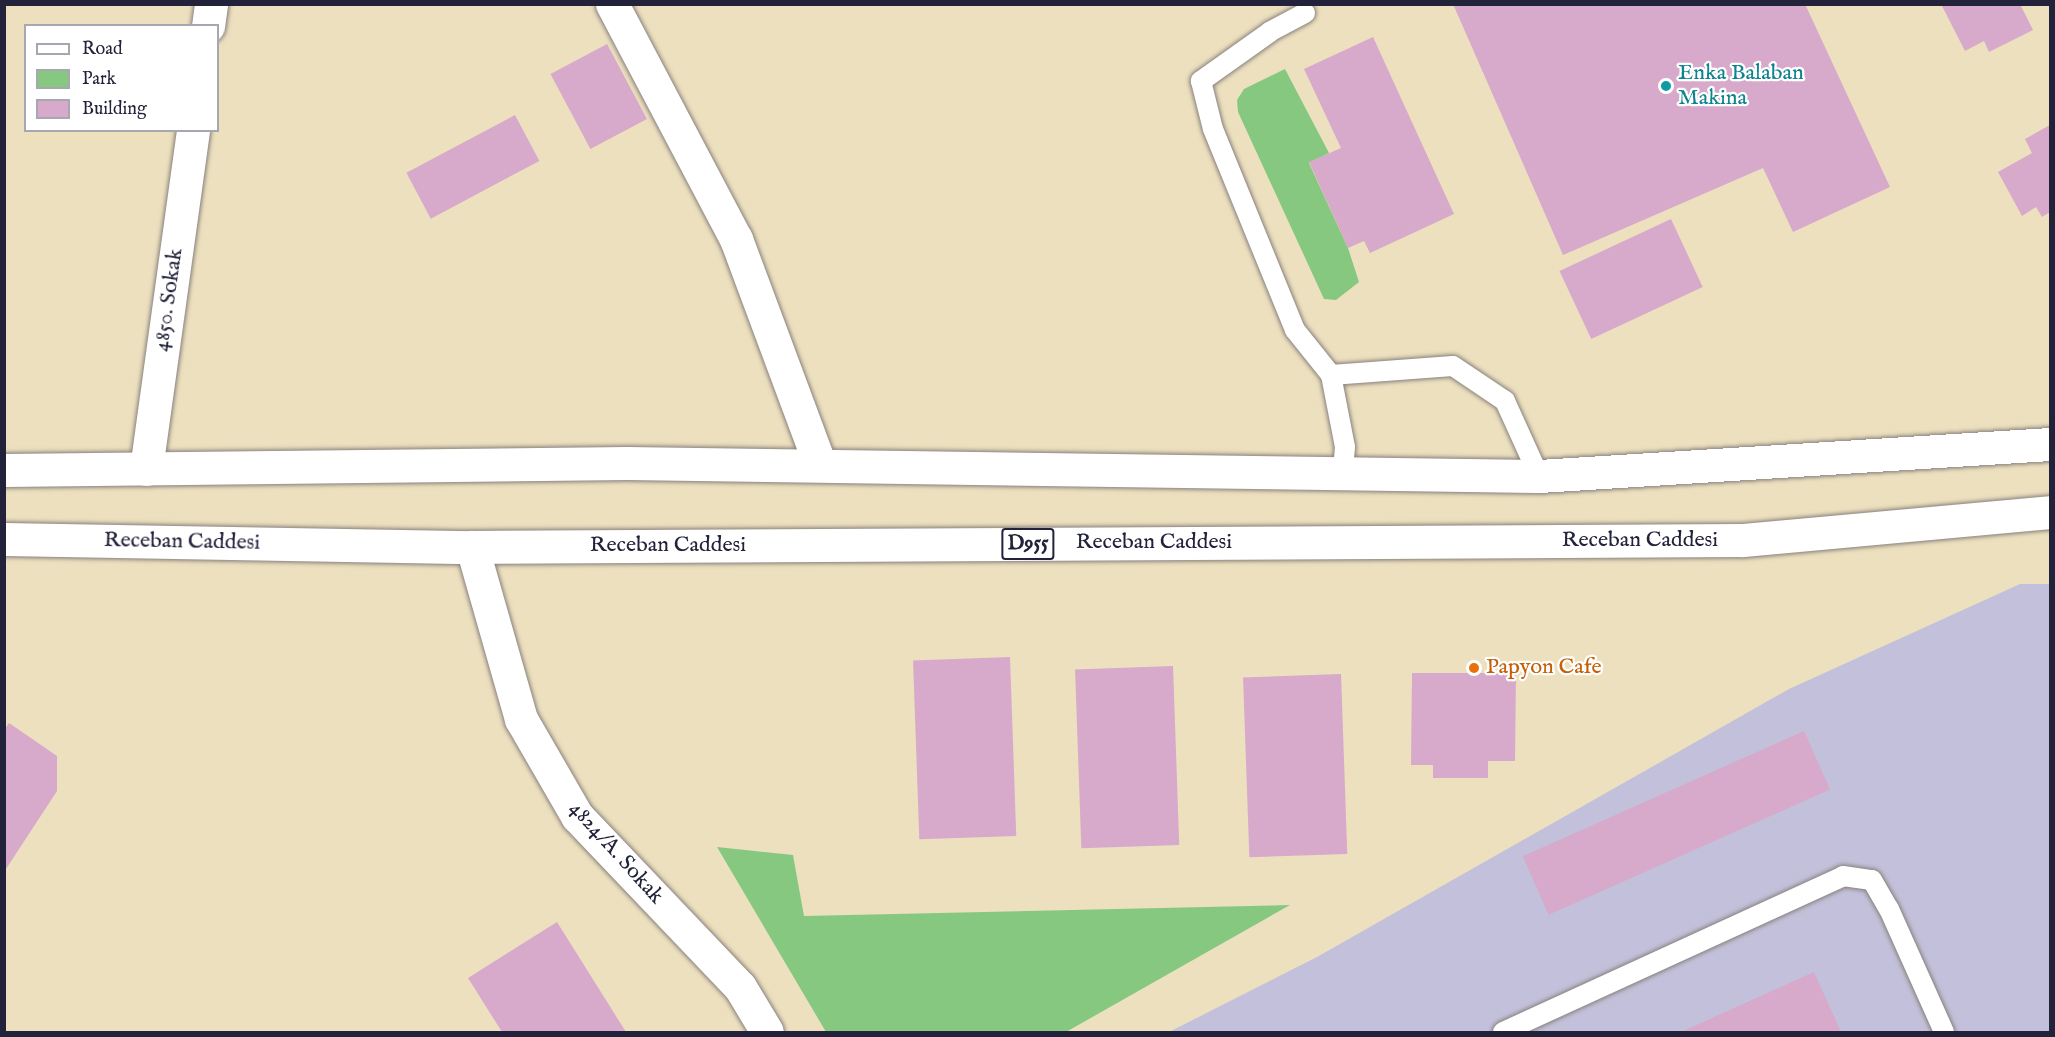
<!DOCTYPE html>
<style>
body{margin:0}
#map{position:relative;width:2055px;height:1037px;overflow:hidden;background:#ede0bf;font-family:"IM FELL English",serif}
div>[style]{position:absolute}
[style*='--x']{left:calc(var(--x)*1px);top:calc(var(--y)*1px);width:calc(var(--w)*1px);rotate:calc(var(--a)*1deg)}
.industrial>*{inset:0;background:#c3c0db}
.green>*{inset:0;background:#87c881}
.building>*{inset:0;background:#d7a9ca;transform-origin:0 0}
.roads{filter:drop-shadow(0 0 2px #88817d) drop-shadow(0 0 2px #88817d)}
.service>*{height:20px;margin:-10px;padding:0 10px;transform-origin:10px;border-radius:10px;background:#fff}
.minor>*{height:33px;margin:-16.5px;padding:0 16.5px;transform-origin:16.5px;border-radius:16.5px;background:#fff}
.trunk>*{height:33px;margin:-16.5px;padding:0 16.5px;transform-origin:16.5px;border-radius:16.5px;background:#fff}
.dots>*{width:16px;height:16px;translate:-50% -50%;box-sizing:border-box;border:3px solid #fff;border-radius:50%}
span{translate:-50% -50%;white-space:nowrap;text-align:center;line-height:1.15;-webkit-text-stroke:4.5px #fff;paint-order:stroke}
.shield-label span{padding:2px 4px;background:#fff;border:2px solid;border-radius:4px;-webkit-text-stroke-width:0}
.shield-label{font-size:21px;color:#22223b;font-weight:700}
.culture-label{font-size:22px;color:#0d838f}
.left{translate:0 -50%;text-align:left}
.street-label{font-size:22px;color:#22223b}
.food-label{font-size:22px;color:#c56008}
.frame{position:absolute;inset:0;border:6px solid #22223b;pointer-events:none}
.legend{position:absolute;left:24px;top:24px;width:195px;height:108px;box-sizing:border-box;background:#fff;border:2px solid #a7a7b1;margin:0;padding:8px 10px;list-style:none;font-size:18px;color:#22223b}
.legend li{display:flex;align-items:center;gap:12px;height:30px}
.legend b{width:30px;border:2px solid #a7a7b1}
</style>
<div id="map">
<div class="industrial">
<div style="clip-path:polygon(2020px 584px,2050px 584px,2050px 1032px,1169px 1032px,1317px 957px,1789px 689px)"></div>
</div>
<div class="green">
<div style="clip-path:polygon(1285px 69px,1329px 153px,1309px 163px,1348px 248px,1359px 282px,1336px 300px,1324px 299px,1238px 112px,1237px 100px,1244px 89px)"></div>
<div style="clip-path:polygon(717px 847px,793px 855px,804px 916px,1290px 905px,1066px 1032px,826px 1032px)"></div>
</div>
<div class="building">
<div style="clip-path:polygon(1453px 4px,1805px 4px,1890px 187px,1793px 232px,1763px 168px,1563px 255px)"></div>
<div style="clip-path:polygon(1941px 4px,2020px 4px,2033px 30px,1989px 52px,1984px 41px,1965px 51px)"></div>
<div style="clip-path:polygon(1373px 37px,1454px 214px,1370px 253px,1364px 241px,1348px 248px,1309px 162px,1341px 148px,1304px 69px)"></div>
<div style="left:607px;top:44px;width:85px;height:64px;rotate:62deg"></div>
<div style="left:515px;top:115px;width:52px;height:123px;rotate:62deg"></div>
<div style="clip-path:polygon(2050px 125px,2050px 212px,2042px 217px,2036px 207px,2022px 216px,1998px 172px,2032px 153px,2025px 139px)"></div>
<div style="left:1671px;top:219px;width:75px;height:123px;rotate:65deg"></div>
<div style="left:1010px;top:657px;width:179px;height:97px;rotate:88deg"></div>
<div style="left:1173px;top:666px;width:179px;height:98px;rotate:88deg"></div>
<div style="clip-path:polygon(1412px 673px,1516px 673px,1515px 761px,1488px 761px,1488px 778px,1433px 778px,1433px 765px,1411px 765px)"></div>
<div style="left:1341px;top:674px;width:180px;height:98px;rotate:88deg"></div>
<div style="clip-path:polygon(9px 723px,57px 756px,57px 791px,4px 872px,4px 730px)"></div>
<div style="left:1804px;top:731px;width:64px;height:308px;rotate:66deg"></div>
<div style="clip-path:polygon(557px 922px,626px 1032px,502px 1032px,468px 978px)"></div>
<div style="clip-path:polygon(1814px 972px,1841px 1032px,1681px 1032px)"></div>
</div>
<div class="roads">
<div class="service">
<div style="--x:1305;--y:13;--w:40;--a:152"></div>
<div style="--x:1270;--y:32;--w:85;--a:144.6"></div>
<div style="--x:1201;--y:81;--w:49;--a:76"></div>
<div style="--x:1213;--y:129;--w:217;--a:67.8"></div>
<div style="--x:1295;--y:330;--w:58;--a:51.3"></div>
<div style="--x:1331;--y:375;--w:122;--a:-4.2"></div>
<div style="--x:1453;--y:366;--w:63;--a:33.9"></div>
<div style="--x:1505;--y:401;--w:82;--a:65.6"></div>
<div style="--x:1331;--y:375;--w:73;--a:79"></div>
<div style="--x:1345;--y:447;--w:25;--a:95"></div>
<div style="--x:1503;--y:1032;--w:374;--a:-24.6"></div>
<div style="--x:1843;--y:876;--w:29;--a:8"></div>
<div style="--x:1872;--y:880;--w:34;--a:60"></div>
<div style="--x:1889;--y:909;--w:135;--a:65.9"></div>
</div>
<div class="minor">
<div style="--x:612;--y:4;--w:266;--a:62.2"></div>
<div style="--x:736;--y:239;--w:241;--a:69.6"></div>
<div style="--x:208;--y:26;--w:22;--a:-82"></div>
<div style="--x:146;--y:469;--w:342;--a:-82.1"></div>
<div style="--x:472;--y:547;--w:179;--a:74.1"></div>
<div style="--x:521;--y:719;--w:112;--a:60"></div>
<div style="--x:577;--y:816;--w:236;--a:46.4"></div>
<div style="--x:740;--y:987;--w:52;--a:59"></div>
</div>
<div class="trunk">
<div style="--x:4;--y:470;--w:623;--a:-0.64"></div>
<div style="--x:627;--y:463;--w:912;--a:0.82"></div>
<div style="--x:1539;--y:476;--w:512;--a:-3.58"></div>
<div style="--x:4;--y:539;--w:468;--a:1"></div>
<div style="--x:472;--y:547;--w:1271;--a:-0.32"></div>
<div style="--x:1743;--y:540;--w:308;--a:-5.2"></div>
</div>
</div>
<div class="dots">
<div style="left:1666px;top:86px;background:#0f9aa8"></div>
<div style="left:1474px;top:668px;background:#e8710a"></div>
</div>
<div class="shield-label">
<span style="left:1028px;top:544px">D955</span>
</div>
<div class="culture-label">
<span class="left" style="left:1678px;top:86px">Enka Balaban<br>Makina</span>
</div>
<div class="street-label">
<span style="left:169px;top:300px;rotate:-82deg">4850. Sokak</span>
<span style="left:1640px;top:541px">Receban Caddesi</span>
<span style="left:182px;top:542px;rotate:1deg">Receban Caddesi</span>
<span style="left:1154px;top:543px">Receban Caddesi</span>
<span style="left:668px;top:546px">Receban Caddesi</span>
<span style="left:616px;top:853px;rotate:48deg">4824/A. Sokak</span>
</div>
<div class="food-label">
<span class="left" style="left:1486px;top:668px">Papyon Cafe</span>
</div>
<div class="frame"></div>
<ul class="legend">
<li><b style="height:8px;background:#fff"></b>Road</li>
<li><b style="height:16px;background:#87c881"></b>Park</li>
<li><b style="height:16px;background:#d7a9ca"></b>Building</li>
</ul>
</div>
